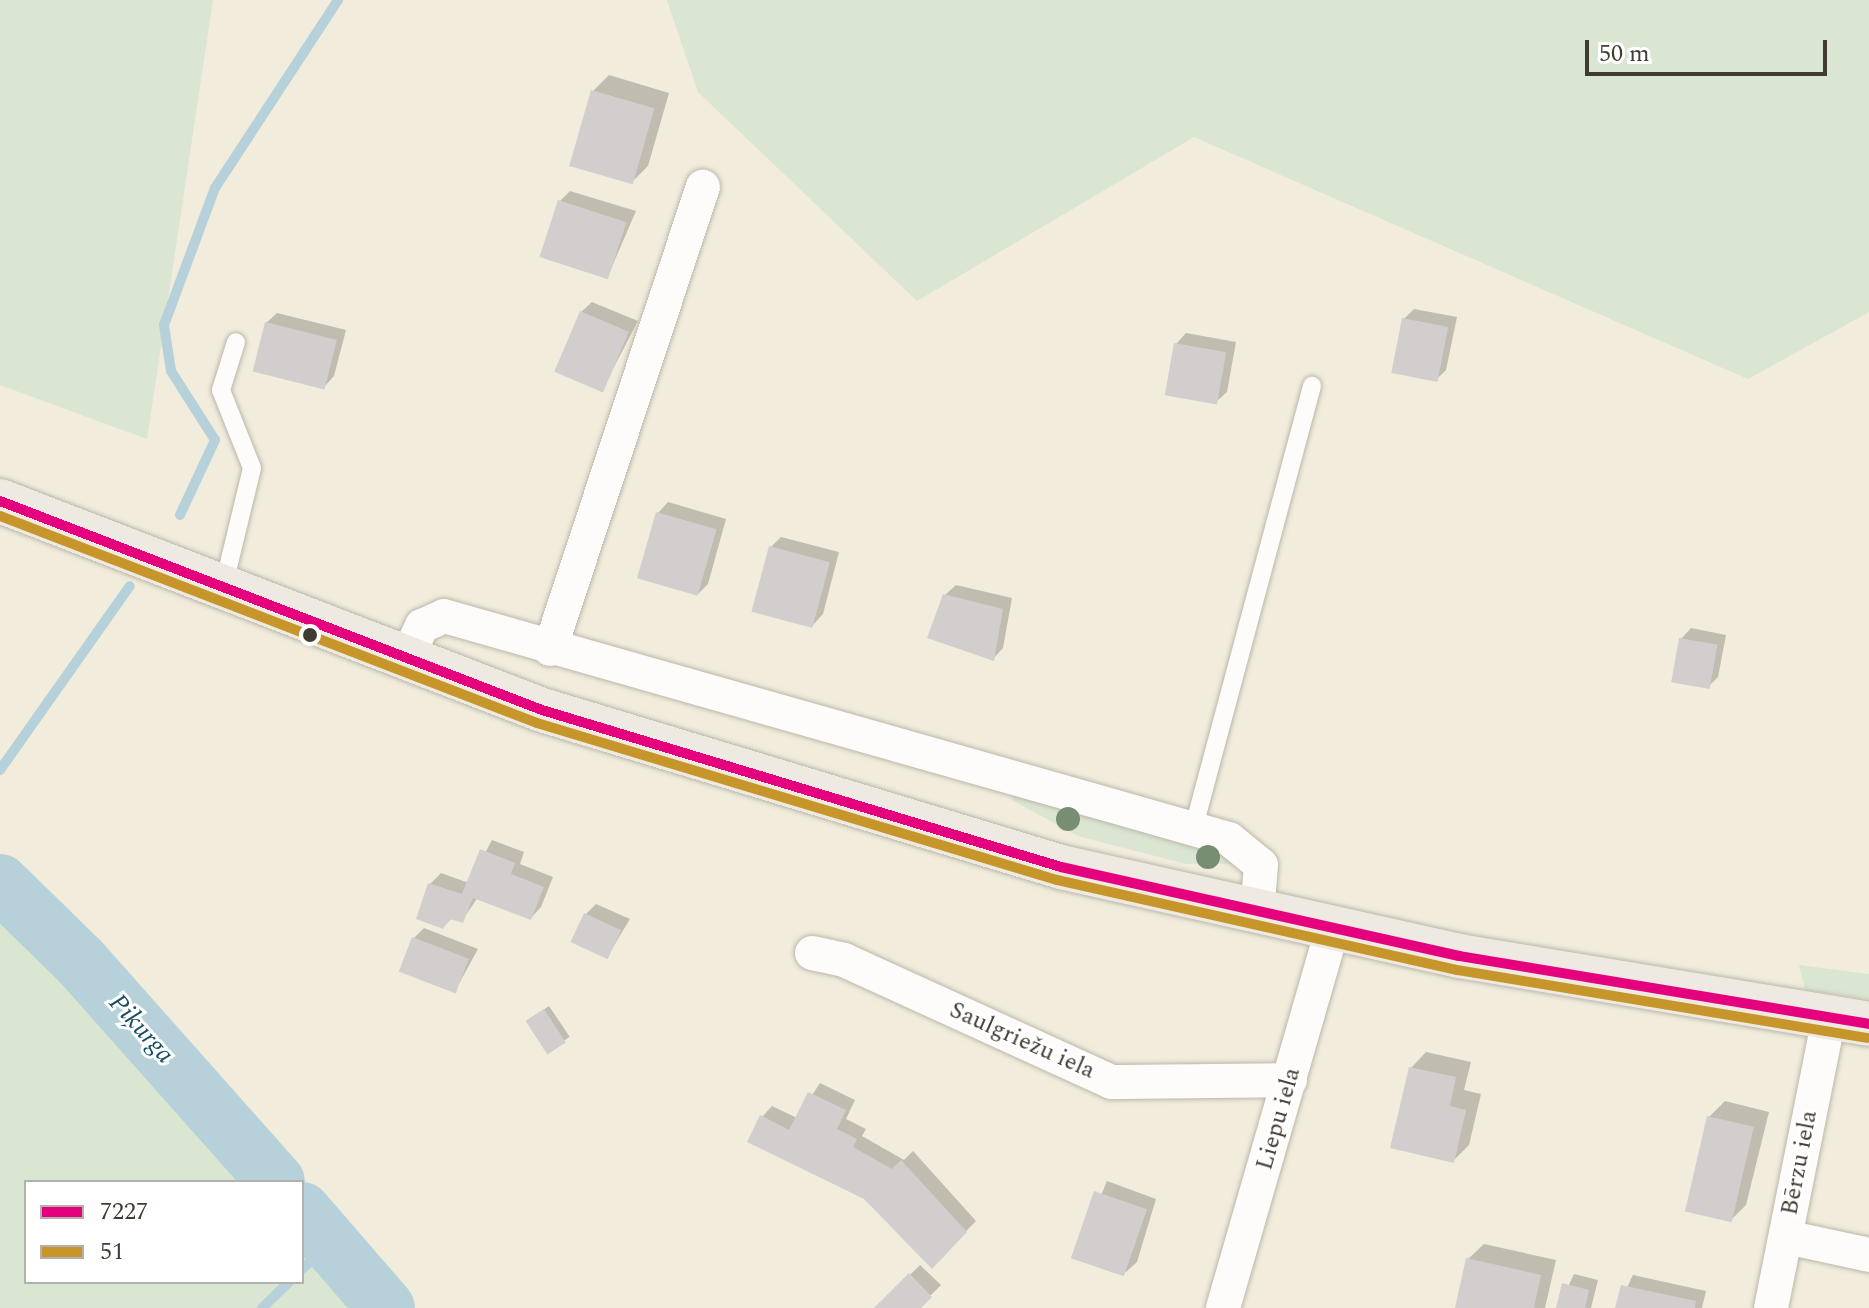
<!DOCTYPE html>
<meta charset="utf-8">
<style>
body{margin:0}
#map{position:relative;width:1869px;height:1308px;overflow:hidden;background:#f1ecdc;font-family:Spectral,serif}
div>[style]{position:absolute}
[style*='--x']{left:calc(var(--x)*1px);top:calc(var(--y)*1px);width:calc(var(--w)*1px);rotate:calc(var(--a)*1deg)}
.green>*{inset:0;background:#dae5d2}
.shadow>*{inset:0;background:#0003;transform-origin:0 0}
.stream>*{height:10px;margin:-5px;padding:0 5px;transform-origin:5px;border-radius:5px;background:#b6d1da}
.river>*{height:58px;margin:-29px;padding:0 29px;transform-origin:29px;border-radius:29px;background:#b6d1da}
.building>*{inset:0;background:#d3cece;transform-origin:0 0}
.roads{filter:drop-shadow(0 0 2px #bbb7aa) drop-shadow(0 0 2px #bbb7aa)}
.service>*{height:18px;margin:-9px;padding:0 9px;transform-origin:9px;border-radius:9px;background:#fdfcfa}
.minor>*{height:34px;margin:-17px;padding:0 17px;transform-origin:17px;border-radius:17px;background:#fdfcfa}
.primary>*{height:44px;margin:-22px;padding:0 22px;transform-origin:22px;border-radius:22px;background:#eee9e1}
.bus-1>*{height:10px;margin:-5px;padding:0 5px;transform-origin:5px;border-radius:5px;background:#e5007d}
.bus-2>*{height:10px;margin:-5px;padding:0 5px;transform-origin:5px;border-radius:5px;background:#c7962a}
.trees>*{width:24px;height:24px;margin:-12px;border-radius:50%;background:#778e72}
.dots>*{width:22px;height:22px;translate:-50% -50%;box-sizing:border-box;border:4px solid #fff;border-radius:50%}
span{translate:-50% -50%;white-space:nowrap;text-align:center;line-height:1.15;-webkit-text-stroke:6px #fff;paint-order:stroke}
.street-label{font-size:24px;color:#403c31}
.water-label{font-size:26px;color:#164e62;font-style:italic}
.legend{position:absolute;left:24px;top:1180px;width:280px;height:104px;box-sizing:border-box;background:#fff;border:2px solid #b3b1ad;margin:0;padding:10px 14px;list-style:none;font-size:24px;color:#403c31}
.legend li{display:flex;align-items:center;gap:16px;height:40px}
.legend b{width:40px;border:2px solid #b3b1ad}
.scale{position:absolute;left:1585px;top:40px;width:242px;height:36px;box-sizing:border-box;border:4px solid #403c31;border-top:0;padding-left:10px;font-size:24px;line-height:28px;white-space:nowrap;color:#403c31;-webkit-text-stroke:6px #fff;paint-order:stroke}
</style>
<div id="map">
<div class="green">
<div style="clip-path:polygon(0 0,213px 0,147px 439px,0 385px)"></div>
<div style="clip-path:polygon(667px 0,1869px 0,1869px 312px,1748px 379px,1194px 137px,917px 301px,698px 92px)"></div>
<div style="clip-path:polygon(1017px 791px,1223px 850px,1239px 864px,1186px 864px,1078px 836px,1012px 800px)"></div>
<div style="clip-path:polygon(0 855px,34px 882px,298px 1182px,26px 1182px,26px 1282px,302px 1282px,302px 1187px,409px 1308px,0 1308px)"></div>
<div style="clip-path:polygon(1799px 965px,1869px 974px,1869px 999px,1805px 990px)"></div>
</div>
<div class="shadow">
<div style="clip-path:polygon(609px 75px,669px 93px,648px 166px,632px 182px,593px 91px)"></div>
<div style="clip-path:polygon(570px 191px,636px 211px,608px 276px,560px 201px)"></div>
<div style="clip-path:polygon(592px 302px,638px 321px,602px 390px,581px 312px)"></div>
<div style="clip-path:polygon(1414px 309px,1457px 317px,1446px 370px,1436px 380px,1404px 319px)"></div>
<div style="clip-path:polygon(277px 313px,346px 330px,334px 376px,324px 387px,266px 323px)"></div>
<div style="clip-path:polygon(1186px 333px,1236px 342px,1227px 392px,1216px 402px,1176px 344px)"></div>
<div style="clip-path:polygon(668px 502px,726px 519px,708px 584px,698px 594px,658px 513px)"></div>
<div style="clip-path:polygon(781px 537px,839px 552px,823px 614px,813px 625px,771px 547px)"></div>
<div style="clip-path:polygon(956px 585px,1012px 598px,1003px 648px,993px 659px,945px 595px)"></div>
<div style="clip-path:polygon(1691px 628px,1726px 635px,1718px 677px,1708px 687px,1681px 639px)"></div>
<div style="clip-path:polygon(492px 840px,524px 852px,520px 864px,553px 877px,541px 907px,531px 918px,478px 897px,462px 921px,452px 918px,443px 927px,430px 884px,441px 873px,469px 883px)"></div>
<div style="clip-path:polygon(596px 904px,630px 919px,607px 957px,586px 914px)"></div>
<div style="clip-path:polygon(424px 928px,478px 949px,455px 991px,414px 938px)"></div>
<div style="left:549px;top:1006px;width:37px;height:26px;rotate:56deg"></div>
<div style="clip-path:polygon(1426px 1052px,1471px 1062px,1464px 1090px,1481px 1094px,1469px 1145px,1454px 1160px,1411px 1068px)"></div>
<div style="clip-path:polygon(820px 1083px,855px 1100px,846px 1119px,866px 1129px,862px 1136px,904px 1160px,913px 1151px,976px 1221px,932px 1266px,865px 1197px,762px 1117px,772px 1106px,797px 1118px)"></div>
<div style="clip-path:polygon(1725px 1101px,1769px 1112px,1746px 1205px,1730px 1221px,1709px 1117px)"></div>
<div style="clip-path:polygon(1107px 1181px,1156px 1199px,1137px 1262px,1126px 1272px,1075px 1258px)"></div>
<div style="clip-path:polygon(1484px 1244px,1556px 1260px,1545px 1308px,1457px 1308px,1468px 1259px)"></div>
<div style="clip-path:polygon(920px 1265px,941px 1285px,918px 1308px,877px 1308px)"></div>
<div style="clip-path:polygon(1574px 1274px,1598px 1280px,1591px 1308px,1558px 1308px)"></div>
<div style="clip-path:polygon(1633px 1275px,1706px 1291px,1702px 1308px,1617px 1308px)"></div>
</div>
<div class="stream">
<div style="--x:180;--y:515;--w:83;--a:-65"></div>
<div style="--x:215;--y:440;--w:82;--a:-122.5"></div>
<div style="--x:171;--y:371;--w:47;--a:-98.7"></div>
<div style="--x:164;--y:325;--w:146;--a:-69.6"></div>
<div style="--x:215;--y:188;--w:225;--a:-56.8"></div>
<div style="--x:0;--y:770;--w:225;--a:-54.8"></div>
<div style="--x:302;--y:1269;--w:38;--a:-43"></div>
<div style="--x:262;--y:1308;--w:37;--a:-44"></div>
</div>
<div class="river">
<div style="--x:0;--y:883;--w:112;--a:44.3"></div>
<div style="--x:80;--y:961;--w:295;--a:48.4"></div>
<div style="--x:302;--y:1211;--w:128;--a:49.1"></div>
</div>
<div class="building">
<div style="left:591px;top:90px;width:66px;height:79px;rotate:16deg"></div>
<div style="left:558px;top:200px;width:72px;height:60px;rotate:18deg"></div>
<div style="left:580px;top:311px;width:53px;height:66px;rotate:23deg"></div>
<div style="left:1402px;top:318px;width:47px;height:56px;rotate:11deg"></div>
<div style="left:265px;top:322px;width:74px;height:51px;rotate:14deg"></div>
<div style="left:1174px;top:343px;width:53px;height:53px;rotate:10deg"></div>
<div style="left:656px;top:512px;width:63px;height:69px;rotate:16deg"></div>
<div style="left:769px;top:546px;width:63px;height:68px;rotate:15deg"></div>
<div style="clip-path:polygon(943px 594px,1003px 609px,994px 661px,927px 638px)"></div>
<div style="left:1679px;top:638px;width:39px;height:45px;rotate:10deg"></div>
<div style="clip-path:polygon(480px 849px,515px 863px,511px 874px,544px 887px,531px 920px,473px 898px,463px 923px,450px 919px,443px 929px,416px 919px,428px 883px,462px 894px)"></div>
<div style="left:584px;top:913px;width:41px;height:32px;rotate:25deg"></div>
<div style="left:412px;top:937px;width:61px;height:37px;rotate:21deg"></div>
<div style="left:544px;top:1009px;width:40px;height:22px;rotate:57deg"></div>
<div style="clip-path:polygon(1409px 1067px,1456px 1077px,1450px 1106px,1466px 1110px,1454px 1163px,1390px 1148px)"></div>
<div style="clip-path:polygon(808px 1092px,846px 1110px,837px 1129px,857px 1139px,853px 1147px,892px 1169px,901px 1160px,967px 1232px,932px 1269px,864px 1199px,747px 1142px,760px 1115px,789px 1130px)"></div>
<div style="left:1707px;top:1116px;width:48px;height:98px;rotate:13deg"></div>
<div style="left:1094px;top:1191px;width:56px;height:71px;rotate:19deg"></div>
<div style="clip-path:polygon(1466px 1258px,1541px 1275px,1534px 1308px,1455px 1308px)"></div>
<div style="clip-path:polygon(909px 1273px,932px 1297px,921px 1308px,874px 1308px)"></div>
<div style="clip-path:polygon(1562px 1283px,1589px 1290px,1585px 1308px,1556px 1308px)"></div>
<div style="clip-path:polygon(1621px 1285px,1696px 1301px,1695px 1308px,1615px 1308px)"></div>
</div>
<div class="roads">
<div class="service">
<div style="--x:223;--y:588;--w:123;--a:-76.4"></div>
<div style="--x:252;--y:468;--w:84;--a:-111.7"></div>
<div style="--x:221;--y:390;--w:50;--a:-72.6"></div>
<div style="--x:1193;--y:830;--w:460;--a:-75"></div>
</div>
<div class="minor">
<div style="--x:550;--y:649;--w:487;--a:-71.7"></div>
<div style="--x:405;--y:662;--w:40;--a:-65"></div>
<div style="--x:422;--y:626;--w:24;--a:-24"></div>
<div style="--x:444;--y:616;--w:816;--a:15.86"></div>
<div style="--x:1229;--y:839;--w:41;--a:39.1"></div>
<div style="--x:1261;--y:865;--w:49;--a:94.7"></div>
<div style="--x:812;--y:953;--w:33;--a:12"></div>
<div style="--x:844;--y:960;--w:294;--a:24.5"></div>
<div style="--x:1112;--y:1082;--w:178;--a:-0.6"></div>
<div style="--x:1786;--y:1237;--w:85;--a:12.2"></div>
<div style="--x:1223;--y:1308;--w:393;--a:-73.9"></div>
<div style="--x:1771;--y:1308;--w:296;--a:-78.7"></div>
</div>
<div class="primary">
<div style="--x:0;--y:501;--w:581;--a:21.09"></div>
<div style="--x:542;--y:710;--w:542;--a:16.83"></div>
<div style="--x:1061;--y:867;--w:408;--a:12.6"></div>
<div style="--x:1459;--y:956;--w:416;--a:9.4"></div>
</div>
</div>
<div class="bus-1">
<div style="--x:0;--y:501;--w:581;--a:21.09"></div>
<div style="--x:542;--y:710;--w:542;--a:16.83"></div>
<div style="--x:1061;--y:867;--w:408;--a:12.6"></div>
<div style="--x:1459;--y:956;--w:416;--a:9.4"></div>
</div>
<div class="bus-2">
<div style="--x:0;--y:516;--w:576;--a:21.08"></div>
<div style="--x:537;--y:723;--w:543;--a:16.8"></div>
<div style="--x:1057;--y:880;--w:410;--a:12.7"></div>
<div style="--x:1457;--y:970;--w:416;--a:9.4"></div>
</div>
<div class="trees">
<div style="left:1068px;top:819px"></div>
<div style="left:1208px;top:857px"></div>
</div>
<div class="dots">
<div style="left:310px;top:635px;background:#403c31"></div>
</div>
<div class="street-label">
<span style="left:1022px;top:1041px;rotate:24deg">Saulgriežu iela</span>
<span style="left:1279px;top:1119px;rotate:-74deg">Liepu iela</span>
<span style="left:1800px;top:1163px;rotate:-79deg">Bērzu iela</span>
</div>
<div class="water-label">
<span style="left:141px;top:1029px;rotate:48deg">Piķurga</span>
</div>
<ul class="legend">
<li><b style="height:10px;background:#e5007d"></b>7227</li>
<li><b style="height:10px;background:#c7962a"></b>51</li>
</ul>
<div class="scale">50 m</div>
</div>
